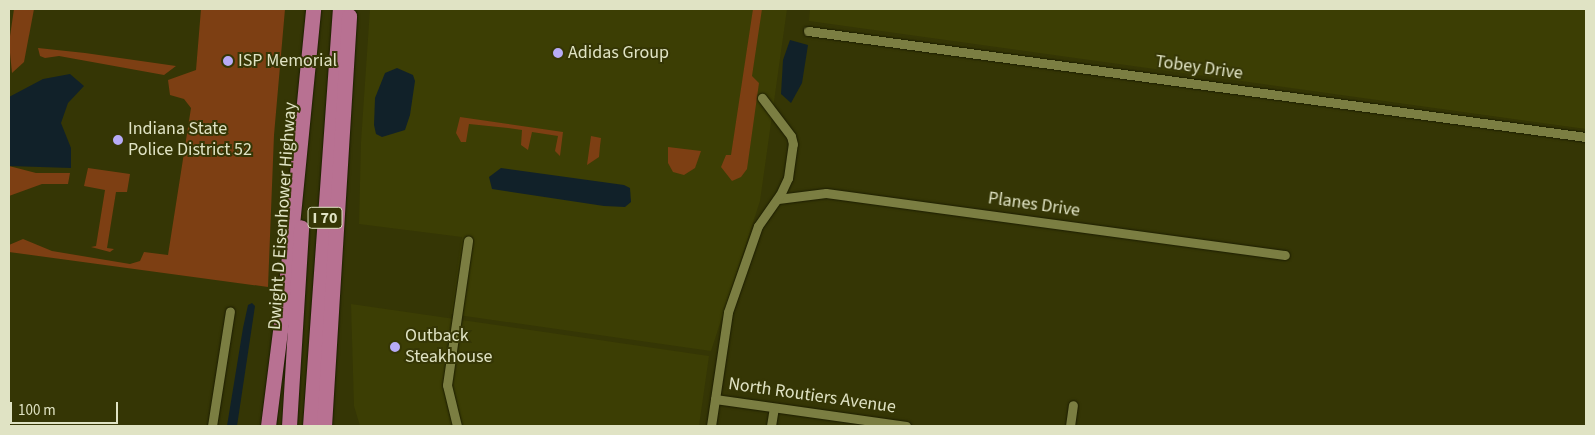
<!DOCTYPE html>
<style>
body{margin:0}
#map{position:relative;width:1595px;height:435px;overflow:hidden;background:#353605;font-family:"Source Sans 3",sans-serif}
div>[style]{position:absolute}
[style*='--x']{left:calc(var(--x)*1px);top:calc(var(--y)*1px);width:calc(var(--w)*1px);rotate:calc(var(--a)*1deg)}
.built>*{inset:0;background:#3c3e04}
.green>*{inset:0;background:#7d3f13}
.water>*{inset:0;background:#112129}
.roads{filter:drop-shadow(0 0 1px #1c1d00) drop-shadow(0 0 1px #1c1d00)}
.street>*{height:9px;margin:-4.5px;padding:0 4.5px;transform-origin:4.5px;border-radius:4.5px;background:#7b7e42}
.highway>*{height:15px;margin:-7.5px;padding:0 7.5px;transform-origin:7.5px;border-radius:7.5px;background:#b87192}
.dots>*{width:14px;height:14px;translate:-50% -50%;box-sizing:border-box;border:2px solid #353605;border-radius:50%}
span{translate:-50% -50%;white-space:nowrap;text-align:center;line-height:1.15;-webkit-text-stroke:4px #353605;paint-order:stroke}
.shield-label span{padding:1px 4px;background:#353605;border:1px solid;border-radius:4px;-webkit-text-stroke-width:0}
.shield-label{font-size:16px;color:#e0e3c4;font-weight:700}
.poi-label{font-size:18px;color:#e0e3c4}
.left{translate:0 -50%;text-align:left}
.street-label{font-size:18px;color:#e0e3c4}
.frame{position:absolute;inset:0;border:10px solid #e0e3c4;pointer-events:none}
.scale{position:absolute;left:10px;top:402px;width:108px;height:22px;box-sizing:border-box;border:2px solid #e0e3c4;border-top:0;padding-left:6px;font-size:15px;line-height:18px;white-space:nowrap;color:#e0e3c4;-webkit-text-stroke:4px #353605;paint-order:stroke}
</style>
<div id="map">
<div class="built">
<div style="clip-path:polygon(370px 9px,787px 9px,760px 201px,711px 351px,451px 314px,462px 237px,359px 224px,361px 142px)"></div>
<div style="clip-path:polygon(810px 9px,1586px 9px,1586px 129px,809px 21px)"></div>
<div style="clip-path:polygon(351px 304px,709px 356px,699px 426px,360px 426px,354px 406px)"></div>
</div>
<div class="green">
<div style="clip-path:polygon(14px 9px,34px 9px,24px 62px,12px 73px,9px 43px)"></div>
<div style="clip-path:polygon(201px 9px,285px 9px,274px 135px,268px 287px,9px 252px,9px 245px,23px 239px,52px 251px,130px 264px,140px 261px,144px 252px,168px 255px,191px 108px,184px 99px,170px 95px,168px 80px,196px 70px)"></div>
<div style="clip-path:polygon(753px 9px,762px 9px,752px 76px,759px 83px,747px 169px,741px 177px,732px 181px,721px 167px,726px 155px,731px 155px)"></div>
<div style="clip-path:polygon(38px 48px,85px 53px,176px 66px,164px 75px,59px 56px,45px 58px,40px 56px)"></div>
<div style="clip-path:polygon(460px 117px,563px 132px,560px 156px,555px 151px,558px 136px,532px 132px,528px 150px,521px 145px,522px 130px,508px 128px,469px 124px,466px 142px,461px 142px,456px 133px)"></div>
<div style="clip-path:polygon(591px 136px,601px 138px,600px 146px,599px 157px,587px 165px)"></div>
<div style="clip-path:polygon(668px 147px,701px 151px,695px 168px,684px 175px,673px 172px,668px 163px)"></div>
<div style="clip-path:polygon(9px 166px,36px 173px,70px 173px,68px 184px,42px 184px,9px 196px)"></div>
<div style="clip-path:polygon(88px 168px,130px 174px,127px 192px,116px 192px,107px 248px,114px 249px,110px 252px,91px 247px,96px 246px,105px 190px,84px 186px)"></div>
</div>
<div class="water">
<div style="clip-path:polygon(790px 40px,808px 45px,802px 83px,791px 103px,781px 94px,783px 60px)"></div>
<div style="clip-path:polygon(397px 68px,413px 75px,415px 81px,410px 115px,405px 130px,382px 137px,376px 134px,374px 125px,375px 98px,385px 73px)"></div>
<div style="clip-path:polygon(70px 74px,84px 86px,68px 103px,61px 123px,71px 148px,71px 168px,9px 166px,9px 97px,43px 79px)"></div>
<div style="clip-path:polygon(501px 168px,624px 185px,630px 188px,631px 202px,625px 207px,604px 206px,492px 189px,489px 177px)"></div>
<div style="clip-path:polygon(252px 303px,255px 306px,237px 426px,227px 426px,243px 328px,248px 305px)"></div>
</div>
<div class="roads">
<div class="street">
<div style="--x:808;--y:31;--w:785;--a:7.76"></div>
<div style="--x:778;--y:199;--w:48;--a:-7.1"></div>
<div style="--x:826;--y:193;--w:463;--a:7.7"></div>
<div style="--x:715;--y:399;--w:193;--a:8"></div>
<div style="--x:212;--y:426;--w:116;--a:-81.1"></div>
<div style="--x:457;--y:426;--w:42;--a:-103.7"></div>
<div style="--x:447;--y:385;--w:146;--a:-81.7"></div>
<div style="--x:711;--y:426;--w:115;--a:-81.5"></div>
<div style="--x:728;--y:312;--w:91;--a:-70.8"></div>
<div style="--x:758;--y:226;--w:38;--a:-55"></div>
<div style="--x:780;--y:195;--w:19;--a:-65"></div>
<div style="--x:788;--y:178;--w:34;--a:-82"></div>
<div style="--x:793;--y:144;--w:8;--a:-104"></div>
<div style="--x:791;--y:136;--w:48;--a:-127.3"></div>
<div style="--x:771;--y:426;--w:18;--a:-81"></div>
<div style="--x:1070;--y:426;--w:21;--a:-82"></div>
</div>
<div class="highway">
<div style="--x:268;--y:426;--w:151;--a:-82.8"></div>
<div style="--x:287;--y:276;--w:268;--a:-84.4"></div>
<div style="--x:289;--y:426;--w:199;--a:-86.5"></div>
<div style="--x:310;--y:426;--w:418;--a:-85.9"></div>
<div style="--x:324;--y:426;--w:411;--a:-86.5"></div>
</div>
</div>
<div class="dots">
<div style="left:558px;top:53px;background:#b7abf7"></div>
<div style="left:228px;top:61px;background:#b7abf7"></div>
<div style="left:118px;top:140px;background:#b7abf7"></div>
<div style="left:395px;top:347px;background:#b7abf7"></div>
</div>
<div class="shield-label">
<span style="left:325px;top:218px">I 70</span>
</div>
<div class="poi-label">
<span class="left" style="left:568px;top:53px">Adidas Group</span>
<span class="left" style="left:238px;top:61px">ISP Memorial</span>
<span class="left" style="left:128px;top:140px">Indiana State<br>Police District 52</span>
<span class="left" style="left:405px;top:347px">Outback<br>Steakhouse</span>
</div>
<div class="street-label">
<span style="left:1199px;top:68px;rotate:8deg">Tobey Drive</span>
<span style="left:1034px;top:205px;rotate:8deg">Planes Drive</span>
<span style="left:283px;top:216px;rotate:-86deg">Dwight D Eisenhower Highway</span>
<span style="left:812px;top:396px;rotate:8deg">North Routiers Avenue</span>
</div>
<div class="frame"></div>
<div class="scale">100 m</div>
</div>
